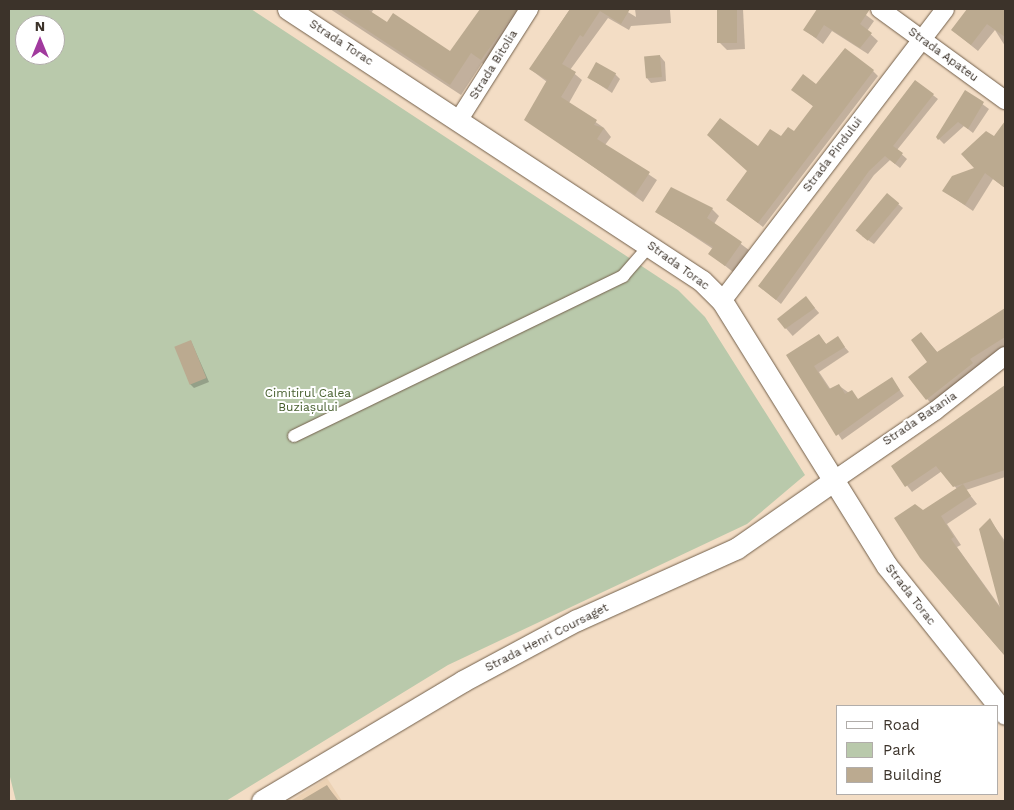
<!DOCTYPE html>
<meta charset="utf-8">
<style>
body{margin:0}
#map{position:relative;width:1014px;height:810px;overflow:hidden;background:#f3ddc5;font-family:"Work Sans",sans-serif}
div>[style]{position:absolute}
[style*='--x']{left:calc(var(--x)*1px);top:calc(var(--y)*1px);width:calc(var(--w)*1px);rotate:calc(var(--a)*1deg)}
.built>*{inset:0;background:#ecd2b4}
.green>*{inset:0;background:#b9c9ab}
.shadow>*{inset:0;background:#0003;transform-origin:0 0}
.building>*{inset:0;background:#bbaa90;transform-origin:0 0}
.roads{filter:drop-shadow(0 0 1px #725f4a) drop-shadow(0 0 1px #725f4a)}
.pedestrian>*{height:12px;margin:-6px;padding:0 6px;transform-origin:6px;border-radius:6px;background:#fff}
.minor>*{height:18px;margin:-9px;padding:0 9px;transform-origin:9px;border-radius:9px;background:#fff}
.tertiary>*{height:21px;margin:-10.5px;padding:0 10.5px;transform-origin:10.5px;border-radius:10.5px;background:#fff}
span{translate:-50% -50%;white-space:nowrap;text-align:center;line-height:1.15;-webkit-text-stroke:4px #fff;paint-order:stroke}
.street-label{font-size:12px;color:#3c332a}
.park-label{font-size:12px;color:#475f2e}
.frame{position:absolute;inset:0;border:10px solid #3c332a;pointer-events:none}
.legend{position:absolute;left:836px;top:705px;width:162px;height:90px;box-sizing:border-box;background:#fff;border:1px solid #b1adaa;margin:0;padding:6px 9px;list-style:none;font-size:15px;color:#3c332a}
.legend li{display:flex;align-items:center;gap:10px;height:25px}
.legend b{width:25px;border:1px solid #b1adaa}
.north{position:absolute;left:15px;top:15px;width:50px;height:50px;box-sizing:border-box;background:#fff;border:1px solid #b1adaa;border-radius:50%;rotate:0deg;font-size:14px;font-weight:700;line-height:20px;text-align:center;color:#3c332a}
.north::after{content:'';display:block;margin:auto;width:18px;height:22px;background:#a13a9e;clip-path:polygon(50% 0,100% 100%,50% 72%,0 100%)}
</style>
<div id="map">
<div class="built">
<div style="clip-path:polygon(327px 778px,342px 801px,291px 801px)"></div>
</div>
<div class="green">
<div style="clip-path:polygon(evenodd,9px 9px,251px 9px,678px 290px,705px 317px,805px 475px,747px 524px,448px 665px,226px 801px,16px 801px,9px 773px,9px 9px,25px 25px,55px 25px,55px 55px,25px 55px,25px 25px)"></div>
</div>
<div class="shadow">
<div style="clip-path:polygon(330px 9px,374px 9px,371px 13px,387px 24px,450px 53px,482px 9px,536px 9px,492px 70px,482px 63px,461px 95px)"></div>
<div style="clip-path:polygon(570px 9px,623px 9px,636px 17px,635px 9px,689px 9px,670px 10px,671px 23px,631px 26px,629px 30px,608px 18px,570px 70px,582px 80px,569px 103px,604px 128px,611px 137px,605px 145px,657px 180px,643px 202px,526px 119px,547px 82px,530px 69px)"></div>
<div style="clip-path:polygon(718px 9px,743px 9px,745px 49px,727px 50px,720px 43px)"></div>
<div style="clip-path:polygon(819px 9px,858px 9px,874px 21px,867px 31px,878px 41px,868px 54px,832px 31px,823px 44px,805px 30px)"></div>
<div style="clip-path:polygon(968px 9px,1005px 9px,1005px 46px,995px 30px,978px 51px,952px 30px)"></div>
<div style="clip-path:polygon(660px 56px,665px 62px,666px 81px,651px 83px,646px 77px)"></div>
<div style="clip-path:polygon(873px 71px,878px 76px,763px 227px,733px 204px,758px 148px,794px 133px,814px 107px,793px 90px)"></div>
<div style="clip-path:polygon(615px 74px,620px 79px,612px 93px,588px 77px)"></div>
<div style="clip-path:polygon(915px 81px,938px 99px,897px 150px,907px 159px,900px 168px,890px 160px,874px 175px,781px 304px,759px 286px)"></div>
<div style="clip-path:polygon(966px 92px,989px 109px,973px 133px,964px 126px,944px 144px,937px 137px)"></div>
<div style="clip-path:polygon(1005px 123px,1005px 188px,993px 179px,973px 211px,944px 191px,976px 168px)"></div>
<div style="clip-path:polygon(887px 195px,903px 208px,874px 244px,862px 236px)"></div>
<div style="clip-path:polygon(712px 209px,719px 216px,714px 224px,749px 250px,733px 272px,710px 254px,713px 249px,657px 212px)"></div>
<div style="left:806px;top:298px;width:20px;height:35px;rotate:49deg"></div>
<div style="clip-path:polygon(1005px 309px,1005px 348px,977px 367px,980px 370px,934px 406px,927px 399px,929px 362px,921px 333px,938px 353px)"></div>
<div style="clip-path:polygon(819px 336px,827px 345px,837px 338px,849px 352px,819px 372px,831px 390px,838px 385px,859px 400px,892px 379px,904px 396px,842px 440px,788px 355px)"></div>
<div style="clip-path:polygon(191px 341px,209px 382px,194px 388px,190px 384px)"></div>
<div style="clip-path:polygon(1005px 387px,1005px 477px,966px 490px,977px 504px,947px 524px,961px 545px,957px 547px,1001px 608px,990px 520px,1005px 541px,1005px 656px,921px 558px,923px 511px,957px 489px,942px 471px,912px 492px,892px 466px)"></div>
<div style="clip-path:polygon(327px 786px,339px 801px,302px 801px)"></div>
</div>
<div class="building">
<div style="clip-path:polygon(335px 9px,367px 9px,387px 22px,393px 13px,450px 51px,480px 9px,517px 9px,481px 60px,471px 53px,450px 85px)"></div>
<div style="clip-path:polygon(570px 9px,630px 9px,621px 24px,600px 11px,583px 37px,580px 35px,562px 64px,576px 72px,561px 97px,597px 120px,594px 125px,604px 128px,597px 139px,650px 172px,635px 195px,524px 120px,547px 80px,529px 69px)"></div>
<div style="left:717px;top:9px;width:20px;height:34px"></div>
<div style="clip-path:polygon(817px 9px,870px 9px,860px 24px,872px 33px,860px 48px,824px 25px,816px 38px,803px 30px)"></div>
<div style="clip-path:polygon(967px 9px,1005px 9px,1005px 37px,987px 24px,971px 45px,951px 30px)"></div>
<div style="clip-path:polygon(845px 48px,874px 70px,758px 223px,726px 200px,747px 171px,707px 135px,720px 118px,758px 146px,770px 129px,781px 136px,788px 127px,794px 131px,813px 106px,791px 90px,803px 74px,816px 84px)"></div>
<div style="left:660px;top:55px;width:22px;height:16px;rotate:85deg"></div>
<div style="left:596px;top:62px;width:23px;height:18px;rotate:29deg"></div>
<div style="clip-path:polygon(915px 80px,934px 94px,893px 146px,903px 153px,895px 164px,885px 156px,869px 171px,776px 300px,758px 286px)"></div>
<div style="clip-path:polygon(965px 90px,984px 102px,968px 129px,958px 122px,938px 140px,936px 137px)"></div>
<div style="clip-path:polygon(1005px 121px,1005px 188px,985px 173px,965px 205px,942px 191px,952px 176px,974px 168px,961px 154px,986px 131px,994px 136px)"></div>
<div style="clip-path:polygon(671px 187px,713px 208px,707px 218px,742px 242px,725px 266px,708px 254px,713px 247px,655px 212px)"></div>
<div style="left:887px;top:193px;width:16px;height:49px;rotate:40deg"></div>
<div style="clip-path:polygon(806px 296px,815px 308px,785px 329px,777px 319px)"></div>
<div style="clip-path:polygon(1005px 308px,1005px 337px,970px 359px,973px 363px,926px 400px,908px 377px,927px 362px,911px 340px,921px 332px,937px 352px)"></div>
<div style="clip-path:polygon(819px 334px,826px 344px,838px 336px,845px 347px,814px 366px,829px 389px,839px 384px,845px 394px,852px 390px,858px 399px,892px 377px,900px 390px,836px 436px,786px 355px)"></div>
<div style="left:191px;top:340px;width:41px;height:18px;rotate:68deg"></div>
<div style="clip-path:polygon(1005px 385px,1005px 470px,953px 487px,936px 466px,905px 487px,891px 466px)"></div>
<div style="clip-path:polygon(963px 484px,971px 496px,941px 516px,954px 537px,951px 539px,1000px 608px,979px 529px,990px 518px,1005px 544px,1005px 656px,920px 558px,894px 518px,915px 504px,923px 510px)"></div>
<div style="clip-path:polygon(327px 785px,337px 801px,300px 801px)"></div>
</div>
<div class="roads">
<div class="pedestrian">
<div style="--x:294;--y:436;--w:366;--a:-25.9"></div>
<div style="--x:623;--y:276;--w:41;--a:-48.9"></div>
</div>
<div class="minor">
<div style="--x:880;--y:9;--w:155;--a:36.1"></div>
<div style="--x:458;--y:121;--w:133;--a:-57.6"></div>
<div style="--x:722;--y:301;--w:367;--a:-52.6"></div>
<div style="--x:833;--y:481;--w:124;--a:-34.5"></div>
<div style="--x:935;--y:411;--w:89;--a:-38.2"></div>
</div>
<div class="tertiary">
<div style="--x:288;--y:9;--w:495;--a:33.3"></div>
<div style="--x:702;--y:281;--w:28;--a:45"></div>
<div style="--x:722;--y:301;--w:312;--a:58.1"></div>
<div style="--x:887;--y:566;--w:189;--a:51.4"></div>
<div style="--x:262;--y:801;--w:234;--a:-30.8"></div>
<div style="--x:463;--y:681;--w:129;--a:-28.2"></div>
<div style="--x:577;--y:620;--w:175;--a:-24.2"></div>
<div style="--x:737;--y:548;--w:117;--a:-34.9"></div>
</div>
</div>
<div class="street-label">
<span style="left:341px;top:43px;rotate:33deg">Strada Torac</span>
<span style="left:943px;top:55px;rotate:36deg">Strada Apateu</span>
<span style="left:494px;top:65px;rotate:-58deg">Strada Bitolia</span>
<span style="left:833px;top:155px;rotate:-53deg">Strada Pindului</span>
<span style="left:678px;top:266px;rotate:36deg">Strada Torac</span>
<span style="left:920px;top:419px;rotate:-34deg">Strada Batania</span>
<span style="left:910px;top:595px;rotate:52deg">Strada Torac</span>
<span style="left:547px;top:638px;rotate:-27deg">Strada Henri Coursaget</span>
</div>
<div class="park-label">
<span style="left:308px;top:401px">Cimitirul Calea<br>Buziașului</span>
</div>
<div class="frame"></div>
<ul class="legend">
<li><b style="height:6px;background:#fff"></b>Road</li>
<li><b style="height:14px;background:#b9c9ab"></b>Park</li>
<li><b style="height:14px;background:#bbaa90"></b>Building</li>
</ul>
<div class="north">N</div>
</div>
